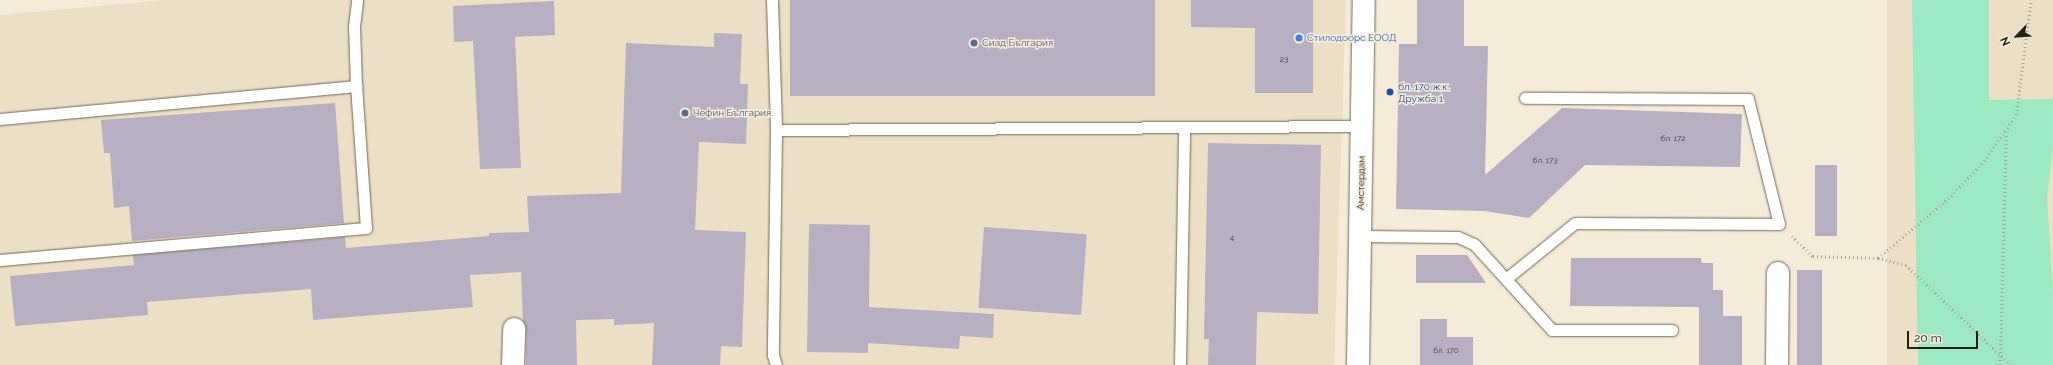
<!DOCTYPE html>
<meta charset="utf-8">
<style>
body{margin:0}
#map{position:relative;width:2053px;height:365px;overflow:hidden;background:#f4ecd8;font-family:Raleway,sans-serif}
div>[style]{position:absolute}
[style*='--x']{left:calc(var(--x)*1px);top:calc(var(--y)*1px);width:calc(var(--w)*1px);rotate:calc(var(--a)*1deg)}
.built>*{inset:0;background:#ebe0c5;transform-origin:0 0}
.green>*{inset:0;background:#9ce9c3}
.building>*{inset:0;background:#b7afc2;transform-origin:0 0}
.path>*{height:2.5px;margin-top:-1.25px;transform-origin:0;background:repeating-linear-gradient(90deg,#aaa495 0 1px,transparent 0 4px)}
.roads{filter:drop-shadow(0 0 1px #6f6957) drop-shadow(0 0 1px #6f6957)}
.service>*{height:11px;margin:-5.5px;padding:0 5.5px;transform-origin:5.5px;border-radius:5.5px;background:#fff}
.minor>*{height:22px;margin:-11px;padding:0 11px;transform-origin:11px;border-radius:11px;background:#fff}
.tertiary>*{height:22px;margin:-11px;padding:0 11px;transform-origin:11px;border-radius:11px;background:#fff}
.dots>*{width:11px;height:11px;translate:-50% -50%;box-sizing:border-box;border:2px solid #f4ecd8;border-radius:50%}
span{translate:-50% -50%;white-space:nowrap;text-align:center;line-height:1.15;-webkit-text-stroke:3px #f4ecd8;paint-order:stroke}
.number-label{font-size:8px;color:#484443}
.number-label span{-webkit-text-stroke-width:0}
.shop-label{font-size:10px;color:#366cbe}
.left{translate:0 -50%;text-align:left}
.service-label{font-size:10px;color:#4e5e75}
.transit-label{font-size:10px;color:#164399}
.street-label{font-size:10px;color:#232019}
.north{position:absolute;left:1997px;top:16px;width:40px;height:40px;-webkit-text-stroke:3px #f4ecd8;paint-order:stroke;rotate:245deg;font-size:11px;font-weight:700;line-height:16px;text-align:center;color:#232019}
.north::after{content:'';display:block;margin:auto;width:14px;height:18px;background:#232019;clip-path:polygon(50% 0,100% 100%,50% 72%,0 100%)}
.scale{position:absolute;left:1907px;top:331px;width:71px;height:18px;box-sizing:border-box;border:2px solid #232019;border-top:0;padding-left:5px;font-size:12px;line-height:14px;white-space:nowrap;color:#232019;-webkit-text-stroke:3px #f4ecd8;paint-order:stroke}
</style>
<div id="map">
<div class="built">
<div style="clip-path:polygon(166px 0,1346px 0,1334px 365px,0 365px,0 15px)"></div>
<div style="left:1887px;top:0;width:166px;height:365px"></div>
</div>
<div class="green">
<div style="clip-path:polygon(1912px 0,1989px 0,1989px 100px,2053px 99px,2053px 147px,2047px 199px,2053px 291px,2053px 365px,1918px 365px)"></div>
</div>
<div class="building">
<div style="left:790px;top:0;width:365px;height:96px"></div>
<div style="clip-path:polygon(1191px 0,1313px 0,1313px 93px,1255px 93px,1255px 28px,1191px 27px)"></div>
<div style="clip-path:polygon(1417px 0,1464px 0,1464px 46px,1488px 46px,1485px 175px,1562px 108px,1742px 114px,1740px 167px,1585px 165px,1529px 218px,1484px 211px,1396px 209px,1399px 44px,1417px 44px)"></div>
<div style="clip-path:polygon(554px 1px,555px 35px,515px 37px,521px 168px,480px 169px,473px 41px,454px 42px,453px 6px)"></div>
<div style="clip-path:polygon(714px 33px,742px 34px,740px 84px,748px 84px,746px 144px,699px 142px,695px 230px,746px 232px,742px 347px,721px 346px,720px 365px,652px 365px,654px 323px,614px 325px,614px 319px,576px 320px,577px 365px,526px 365px,526px 329px,523px 321px,521px 272px,470px 275px,473px 307px,313px 320px,311px 289px,147px 302px,148px 315px,15px 326px,10px 276px,134px 265px,133px 255px,345px 237px,346px 248px,489px 236px,489px 233px,529px 232px,527px 196px,621px 193px,626px 43px,714px 47px)"></div>
<div style="clip-path:polygon(335px 103px,344px 223px,132px 241px,129px 206px,114px 208px,110px 153px,104px 153px,101px 120px)"></div>
<div style="clip-path:polygon(1208px 143px,1321px 145px,1318px 314px,1257px 312px,1256px 365px,1208px 365px,1209px 339px,1204px 339px)"></div>
<div style="left:1815px;top:165px;width:22px;height:71px"></div>
<div style="clip-path:polygon(809px 224px,870px 225px,869px 307px,994px 314px,993px 338px,960px 336px,959px 349px,868px 343px,868px 353px,807px 352px)"></div>
<div style="left:984px;top:227px;width:103px;height:81px;rotate:4deg"></div>
<div style="clip-path:polygon(1416px 255px,1467px 255px,1486px 283px,1416px 283px)"></div>
<div style="clip-path:polygon(1571px 258px,1701px 258px,1702px 263px,1713px 263px,1713px 290px,1723px 290px,1723px 316px,1742px 316px,1742px 365px,1699px 365px,1699px 307px,1570px 306px)"></div>
<div style="left:1797px;top:270px;width:25px;height:95px"></div>
<div style="clip-path:polygon(1420px 319px,1447px 319px,1447px 337px,1473px 337px,1473px 365px,1420px 365px)"></div>
</div>
<div class="path">
<div style="--x:1792;--y:236;--w:29;--a:44"></div>
<div style="--x:1813;--y:256;--w:65;--a:1.8"></div>
<div style="--x:1878;--y:258;--w:29;--a:14"></div>
<div style="--x:1906;--y:265;--w:145;--a:43.6"></div>
<div style="--x:1878;--y:258;--w:96;--a:-40.3"></div>
<div style="--x:1951;--y:196;--w:48;--a:-46.7"></div>
<div style="--x:1984;--y:161;--w:56;--a:-55.2"></div>
<div style="--x:2016;--y:115;--w:116;--a:-82.6"></div>
<div style="--x:2000;--y:365;--w:233;--a:-88.5"></div>
</div>
<div class="roads">
<div class="service">
<div style="--x:772;--y:0;--w:130;--a:88.2"></div>
<div style="--x:776;--y:130;--w:586;--a:-0.39"></div>
<div style="--x:0;--y:119;--w:358;--a:-5.3"></div>
<div style="--x:356;--y:86;--w:60;--a:-91.9"></div>
<div style="--x:354;--y:26;--w:26;--a:-83"></div>
<div style="--x:776;--y:130;--w:225;--a:90.8"></div>
<div style="--x:773;--y:355;--w:10;--a:73"></div>
<div style="--x:1361;--y:236;--w:97;--a:0.6"></div>
<div style="--x:1458;--y:237;--w:17;--a:24"></div>
<div style="--x:1474;--y:244;--w:116;--a:47.8"></div>
<div style="--x:1552;--y:330;--w:120;--a:0"></div>
<div style="--x:0;--y:260;--w:367;--a:-5"></div>
<div style="--x:366;--y:228;--w:142;--a:-94"></div>
<div style="--x:1507;--y:278;--w:87;--a:-39"></div>
<div style="--x:1575;--y:223;--w:204;--a:0.3"></div>
<div style="--x:1779;--y:224;--w:129;--a:-103.9"></div>
<div style="--x:1748;--y:99;--w:223;--a:-179.7"></div>
<div style="--x:1180;--y:365;--w:238;--a:-89"></div>
</div>
<div class="minor">
<div style="--x:513;--y:365;--w:36;--a:-88"></div>
<div style="--x:1777;--y:365;--w:92;--a:-89.4"></div>
</div>
<div class="tertiary">
<div style="--x:1358;--y:365;--w:365;--a:-89.1"></div>
</div>
</div>
<div class="dots">
<div style="left:1299px;top:38px;background:#3f7fe0"></div>
<div style="left:974px;top:43px;background:#5c6f8a"></div>
<div style="left:1390px;top:92px;background:#1a4fb4"></div>
<div style="left:685px;top:113px;background:#5c6f8a"></div>
</div>
<div class="number-label">
<span style="left:1284px;top:60px">23</span>
<span style="left:1673px;top:139px">бл. 172</span>
<span style="left:1545px;top:161px">бл. 173</span>
<span style="left:1232px;top:238px">4</span>
<span style="left:1446px;top:351px">бл. 170</span>
</div>
<div class="shop-label">
<span class="left" style="left:1307px;top:38px">Стилодоорс ЕООД</span>
</div>
<div class="service-label">
<span class="left" style="left:982px;top:43px">Сиад България</span>
<span class="left" style="left:693px;top:113px">Чефин България</span>
</div>
<div class="transit-label">
<span class="left" style="left:1398px;top:92px">бл. 170 ж.к.<br>Дружба 1</span>
</div>
<div class="street-label">
<span style="left:1361px;top:183px;rotate:-89deg">Амстердам</span>
</div>
<div class="north">N</div>
<div class="scale">20 m</div>
</div>
